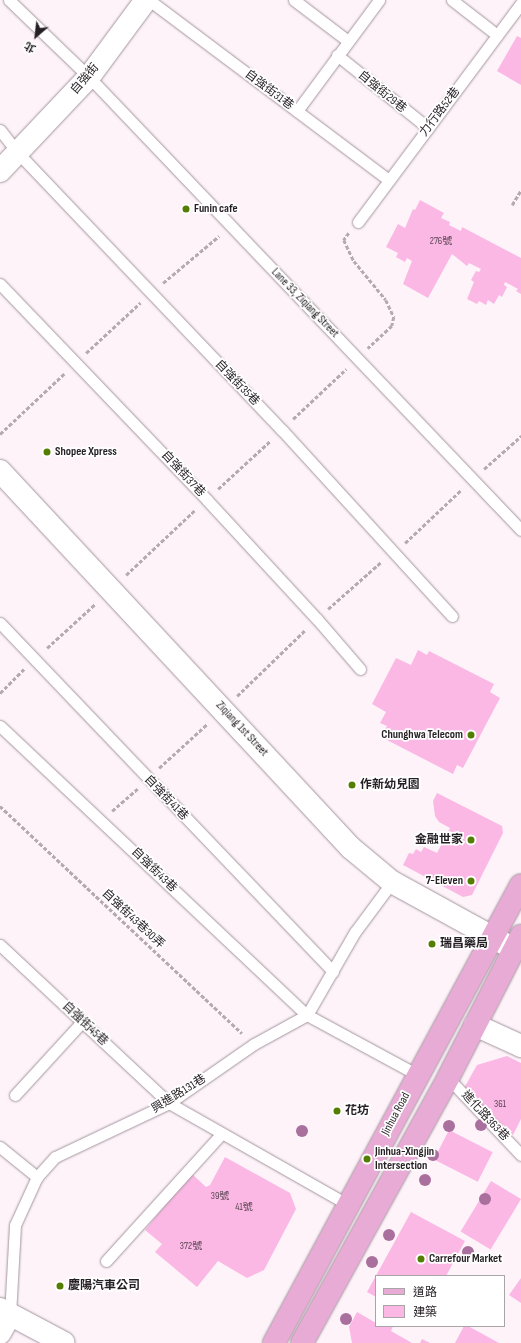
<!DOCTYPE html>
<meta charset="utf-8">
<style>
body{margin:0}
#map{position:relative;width:521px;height:1343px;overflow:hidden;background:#fdf3f9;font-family:"Sofia Sans Condensed","Noto Sans TC",sans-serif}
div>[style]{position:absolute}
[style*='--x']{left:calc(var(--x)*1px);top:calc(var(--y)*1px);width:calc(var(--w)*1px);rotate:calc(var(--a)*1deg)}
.building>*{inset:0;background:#fbb8e4;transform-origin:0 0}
.path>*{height:2.5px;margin-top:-1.25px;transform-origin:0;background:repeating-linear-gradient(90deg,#b4abb0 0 4px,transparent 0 6px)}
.roads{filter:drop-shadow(0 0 1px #a5959f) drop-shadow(0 0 1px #a5959f)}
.lane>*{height:11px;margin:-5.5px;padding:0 5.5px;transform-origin:5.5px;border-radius:5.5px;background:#fff}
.street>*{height:22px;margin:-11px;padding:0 11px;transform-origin:11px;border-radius:11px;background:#fff}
.primary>*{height:22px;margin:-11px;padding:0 11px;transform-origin:11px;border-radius:11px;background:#e7abd5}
.trees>*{width:12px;height:12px;margin:-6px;border-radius:50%;background:#aa709d}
.dots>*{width:11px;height:11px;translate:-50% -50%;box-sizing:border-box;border:2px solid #fff;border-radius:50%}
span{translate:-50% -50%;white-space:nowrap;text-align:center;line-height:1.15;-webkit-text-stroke:3.5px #fff;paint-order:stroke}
.number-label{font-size:10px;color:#5a4553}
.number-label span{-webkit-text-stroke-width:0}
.street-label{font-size:12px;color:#251f23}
.poi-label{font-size:12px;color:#251f23;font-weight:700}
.left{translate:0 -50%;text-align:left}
.right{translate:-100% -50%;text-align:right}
.legend{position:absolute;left:375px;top:1275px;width:130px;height:52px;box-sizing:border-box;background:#fff;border:1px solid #a8a5a7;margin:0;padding:5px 7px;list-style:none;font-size:12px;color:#251f23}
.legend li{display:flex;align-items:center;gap:8px;height:20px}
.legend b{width:20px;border:1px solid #a8a5a7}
.north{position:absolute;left:16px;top:16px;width:40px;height:40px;-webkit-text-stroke:3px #fff;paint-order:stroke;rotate:208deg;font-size:11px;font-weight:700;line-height:16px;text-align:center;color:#251f23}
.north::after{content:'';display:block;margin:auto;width:14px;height:18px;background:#251f23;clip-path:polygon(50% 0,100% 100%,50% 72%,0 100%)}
</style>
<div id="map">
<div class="building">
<div style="clip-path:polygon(517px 36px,521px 38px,521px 85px,497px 71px)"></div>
<div style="clip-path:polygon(420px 200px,444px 213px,441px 218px,450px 222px,449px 225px,461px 231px,462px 227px,521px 258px,521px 294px,516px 291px,518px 289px,505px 282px,504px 285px,507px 287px,502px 297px,499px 295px,494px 304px,488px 300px,486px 305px,479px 301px,477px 304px,467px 299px,474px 282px,471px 280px,476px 271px,479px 272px,481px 269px,469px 263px,467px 266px,452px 254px,428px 298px,403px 284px,412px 261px,407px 258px,405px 262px,396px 257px,398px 253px,386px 247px,398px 224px,405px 228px,413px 209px,415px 210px)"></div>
<div style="clip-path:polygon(418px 650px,427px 655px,429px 651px,494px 684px,490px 692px,500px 698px,463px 768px,457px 765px,453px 774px,381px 737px,387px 726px,380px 723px,386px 712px,372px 704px,396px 658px,411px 665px)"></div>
<div style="clip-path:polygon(437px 793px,502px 826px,503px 833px,472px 895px,463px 897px,403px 865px,409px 853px,413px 854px,416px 849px,421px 852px,424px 847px,437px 853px,450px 828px,439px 822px,435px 816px,433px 801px)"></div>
<div style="clip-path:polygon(507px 1056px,521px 1063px,521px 1119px,513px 1135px,463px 1090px,477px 1065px)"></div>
<div style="left:449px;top:1130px;width:49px;height:33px;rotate:27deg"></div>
<div style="clip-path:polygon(225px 1157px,290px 1193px,296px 1209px,264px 1270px,247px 1278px,218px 1261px,197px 1287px,155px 1252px,162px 1244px,145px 1230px,191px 1173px,206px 1187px,210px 1185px)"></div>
<div style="left:491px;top:1181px;width:35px;height:59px;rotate:31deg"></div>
<div style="clip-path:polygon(411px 1212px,465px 1241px,446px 1276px,376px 1276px,376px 1297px,367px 1292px)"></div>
<div style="clip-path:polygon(521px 1278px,521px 1303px,509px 1295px)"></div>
<div style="clip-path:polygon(357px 1312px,376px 1323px,376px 1326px,393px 1326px,391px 1331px,412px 1343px,352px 1343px,349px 1327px)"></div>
<div style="clip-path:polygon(464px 1326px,468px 1326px,499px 1343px,455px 1343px)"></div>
<div style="clip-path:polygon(422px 1339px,430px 1343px,420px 1343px)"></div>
</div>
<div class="path">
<div style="--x:512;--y:205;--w:17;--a:-59"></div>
<div style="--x:349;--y:233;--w:9;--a:126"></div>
<div style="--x:344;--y:240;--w:23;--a:65"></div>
<div style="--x:354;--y:261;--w:50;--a:50.6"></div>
<div style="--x:386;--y:300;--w:19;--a:65"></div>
<div style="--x:394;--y:317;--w:9;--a:103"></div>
<div style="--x:392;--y:326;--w:33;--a:137"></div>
<div style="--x:163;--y:283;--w:73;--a:-40"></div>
<div style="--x:86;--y:353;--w:74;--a:-42.8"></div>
<div style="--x:293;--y:419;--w:73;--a:-43.3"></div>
<div style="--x:0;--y:434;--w:88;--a:-43.2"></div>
<div style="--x:484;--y:469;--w:50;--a:-41.7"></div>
<div style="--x:218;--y:489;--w:71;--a:-42.7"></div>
<div style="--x:405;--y:543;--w:77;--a:-43.4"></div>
<div style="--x:126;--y:575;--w:95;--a:-43.3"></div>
<div style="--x:328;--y:609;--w:71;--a:-41.6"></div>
<div style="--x:47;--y:648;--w:65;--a:-42.5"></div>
<div style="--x:0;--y:693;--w:34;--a:-45"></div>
<div style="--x:237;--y:696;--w:95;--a:-44.1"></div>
<div style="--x:159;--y:768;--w:65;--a:-42.5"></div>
<div style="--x:0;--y:806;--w:332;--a:43.2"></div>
<div style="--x:112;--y:811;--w:35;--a:-41"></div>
</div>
<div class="roads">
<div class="lane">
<div style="--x:9;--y:0;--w:111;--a:43.9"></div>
<div style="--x:89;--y:77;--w:626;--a:46.36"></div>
<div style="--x:149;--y:0;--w:300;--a:36.9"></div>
<div style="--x:294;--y:0;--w:68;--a:37.2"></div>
<div style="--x:452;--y:0;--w:57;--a:37.9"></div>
<div style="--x:337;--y:55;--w:117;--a:38.7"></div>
<div style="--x:297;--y:111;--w:138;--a:-53.5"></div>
<div style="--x:0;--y:130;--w:29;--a:52"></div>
<div style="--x:18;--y:153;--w:383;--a:46.4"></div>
<div style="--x:282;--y:430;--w:252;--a:47.6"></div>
<div style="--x:358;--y:222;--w:273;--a:-53.3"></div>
<div style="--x:0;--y:284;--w:299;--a:46.2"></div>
<div style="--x:207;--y:500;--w:162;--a:47.3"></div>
<div style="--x:317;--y:619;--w:66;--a:49.3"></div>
<div style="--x:0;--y:623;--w:482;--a:46.3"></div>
<div style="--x:0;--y:726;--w:422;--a:43.3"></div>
<div style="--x:307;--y:1015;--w:126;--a:28.4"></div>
<div style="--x:0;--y:945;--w:231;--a:43.1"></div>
<div style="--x:169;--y:1103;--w:205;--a:29.6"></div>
<div style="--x:448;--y:1078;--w:106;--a:46.5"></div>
<div style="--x:15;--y:1095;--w:99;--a:-47.5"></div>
<div style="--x:0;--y:1147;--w:48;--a:39"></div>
<div style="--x:106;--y:1261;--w:171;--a:-47.8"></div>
<div style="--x:10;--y:1315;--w:90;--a:-86.8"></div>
<div style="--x:15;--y:1225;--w:53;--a:-65.4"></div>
<div style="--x:37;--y:1177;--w:27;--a:-48"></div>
<div style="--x:55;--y:1157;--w:126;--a:-25.3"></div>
<div style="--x:169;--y:1103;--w:103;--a:-34.8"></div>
<div style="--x:254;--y:1044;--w:60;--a:-28.7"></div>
<div style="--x:307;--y:1015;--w:96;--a:-60"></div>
<div style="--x:355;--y:932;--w:62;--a:-53.5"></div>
</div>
<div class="street">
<div style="--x:0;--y:171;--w:129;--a:-46.6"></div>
<div style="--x:89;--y:77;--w:96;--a:-53.5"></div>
<div style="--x:0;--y:471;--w:515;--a:47.05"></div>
<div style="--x:351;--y:848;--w:53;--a:39.7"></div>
<div style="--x:392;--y:882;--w:139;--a:28.8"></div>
<div style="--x:475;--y:1025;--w:51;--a:24.5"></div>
<div style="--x:0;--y:1309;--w:72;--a:28"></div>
<div style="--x:0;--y:1333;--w:21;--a:-61"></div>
</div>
<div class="primary">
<div style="--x:274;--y:1343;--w:520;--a:-61.66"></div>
<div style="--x:302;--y:1343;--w:303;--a:-61.1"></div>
<div style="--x:448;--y:1078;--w:160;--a:-62.8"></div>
</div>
</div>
<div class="trees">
<div style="left:481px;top:1125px"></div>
<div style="left:449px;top:1126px"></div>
<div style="left:302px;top:1131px"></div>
<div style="left:433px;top:1155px"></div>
<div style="left:425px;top:1180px"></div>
<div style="left:485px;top:1199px"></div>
<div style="left:389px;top:1235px"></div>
<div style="left:468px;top:1252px"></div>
<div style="left:372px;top:1262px"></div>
<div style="left:346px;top:1319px"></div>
</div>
<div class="dots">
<div style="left:186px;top:209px;background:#537e02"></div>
<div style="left:47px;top:452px;background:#537e02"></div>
<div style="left:471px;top:735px;background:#537e02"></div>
<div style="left:352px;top:785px;background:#537e02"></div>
<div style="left:471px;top:840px;background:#537e02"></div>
<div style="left:471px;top:881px;background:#537e02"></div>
<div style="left:432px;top:944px;background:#537e02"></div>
<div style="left:337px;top:1111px;background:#537e02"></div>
<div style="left:367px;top:1159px;background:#537e02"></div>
<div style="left:421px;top:1259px;background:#537e02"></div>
<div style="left:60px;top:1286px;background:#537e02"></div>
</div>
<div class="number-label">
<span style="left:441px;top:242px">276號</span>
<span style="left:500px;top:1105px">361</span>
<span style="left:220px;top:1197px">39號</span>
<span style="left:244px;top:1208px">41號</span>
<span style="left:191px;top:1247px">372號</span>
</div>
<div class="street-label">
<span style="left:85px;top:79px;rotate:-50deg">自強街</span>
<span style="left:269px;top:90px;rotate:37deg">自強街31巷</span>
<span style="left:382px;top:92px;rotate:39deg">自強街29巷</span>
<span style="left:440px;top:112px;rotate:-53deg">力行路52巷</span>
<span style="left:305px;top:303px;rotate:46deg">Lane 33, Ziqiang Street</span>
<span style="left:237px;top:383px;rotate:46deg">自強街35巷</span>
<span style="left:183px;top:474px;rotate:47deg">自強街37巷</span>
<span style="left:242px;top:729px;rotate:47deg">Ziqiang 1st Street</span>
<span style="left:166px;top:798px;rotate:46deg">自強街41巷</span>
<span style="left:154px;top:870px;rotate:44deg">自強街43巷</span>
<span style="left:133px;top:919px;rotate:43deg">自強街43巷30弄</span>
<span style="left:85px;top:1024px;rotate:43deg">自強街45巷</span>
<span style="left:179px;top:1094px;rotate:-32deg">興進路131巷</span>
<span style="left:396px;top:1114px;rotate:-62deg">Jinhua Road</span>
<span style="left:485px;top:1116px;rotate:47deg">進化路363巷</span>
</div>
<div class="poi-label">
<span class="left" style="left:194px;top:209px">Funin cafe</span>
<span class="left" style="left:55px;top:452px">Shopee Xpress</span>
<span class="right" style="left:463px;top:735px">Chunghwa Telecom</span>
<span class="left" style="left:360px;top:785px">作新幼兒園</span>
<span class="right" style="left:463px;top:840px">金融世家</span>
<span class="right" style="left:463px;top:881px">7-Eleven</span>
<span class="left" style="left:440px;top:944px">瑞昌藥局</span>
<span class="left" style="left:345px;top:1111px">花坊</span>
<span class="left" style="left:375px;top:1159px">Jinhua-Xingjin<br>Intersection</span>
<span class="left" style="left:429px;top:1259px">Carrefour Market</span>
<span class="left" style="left:68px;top:1286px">慶陽汽車公司</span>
</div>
<ul class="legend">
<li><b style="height:5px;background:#e7abd5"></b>道路</li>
<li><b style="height:11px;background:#fbb8e4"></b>建築</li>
</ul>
<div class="north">北</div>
</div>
